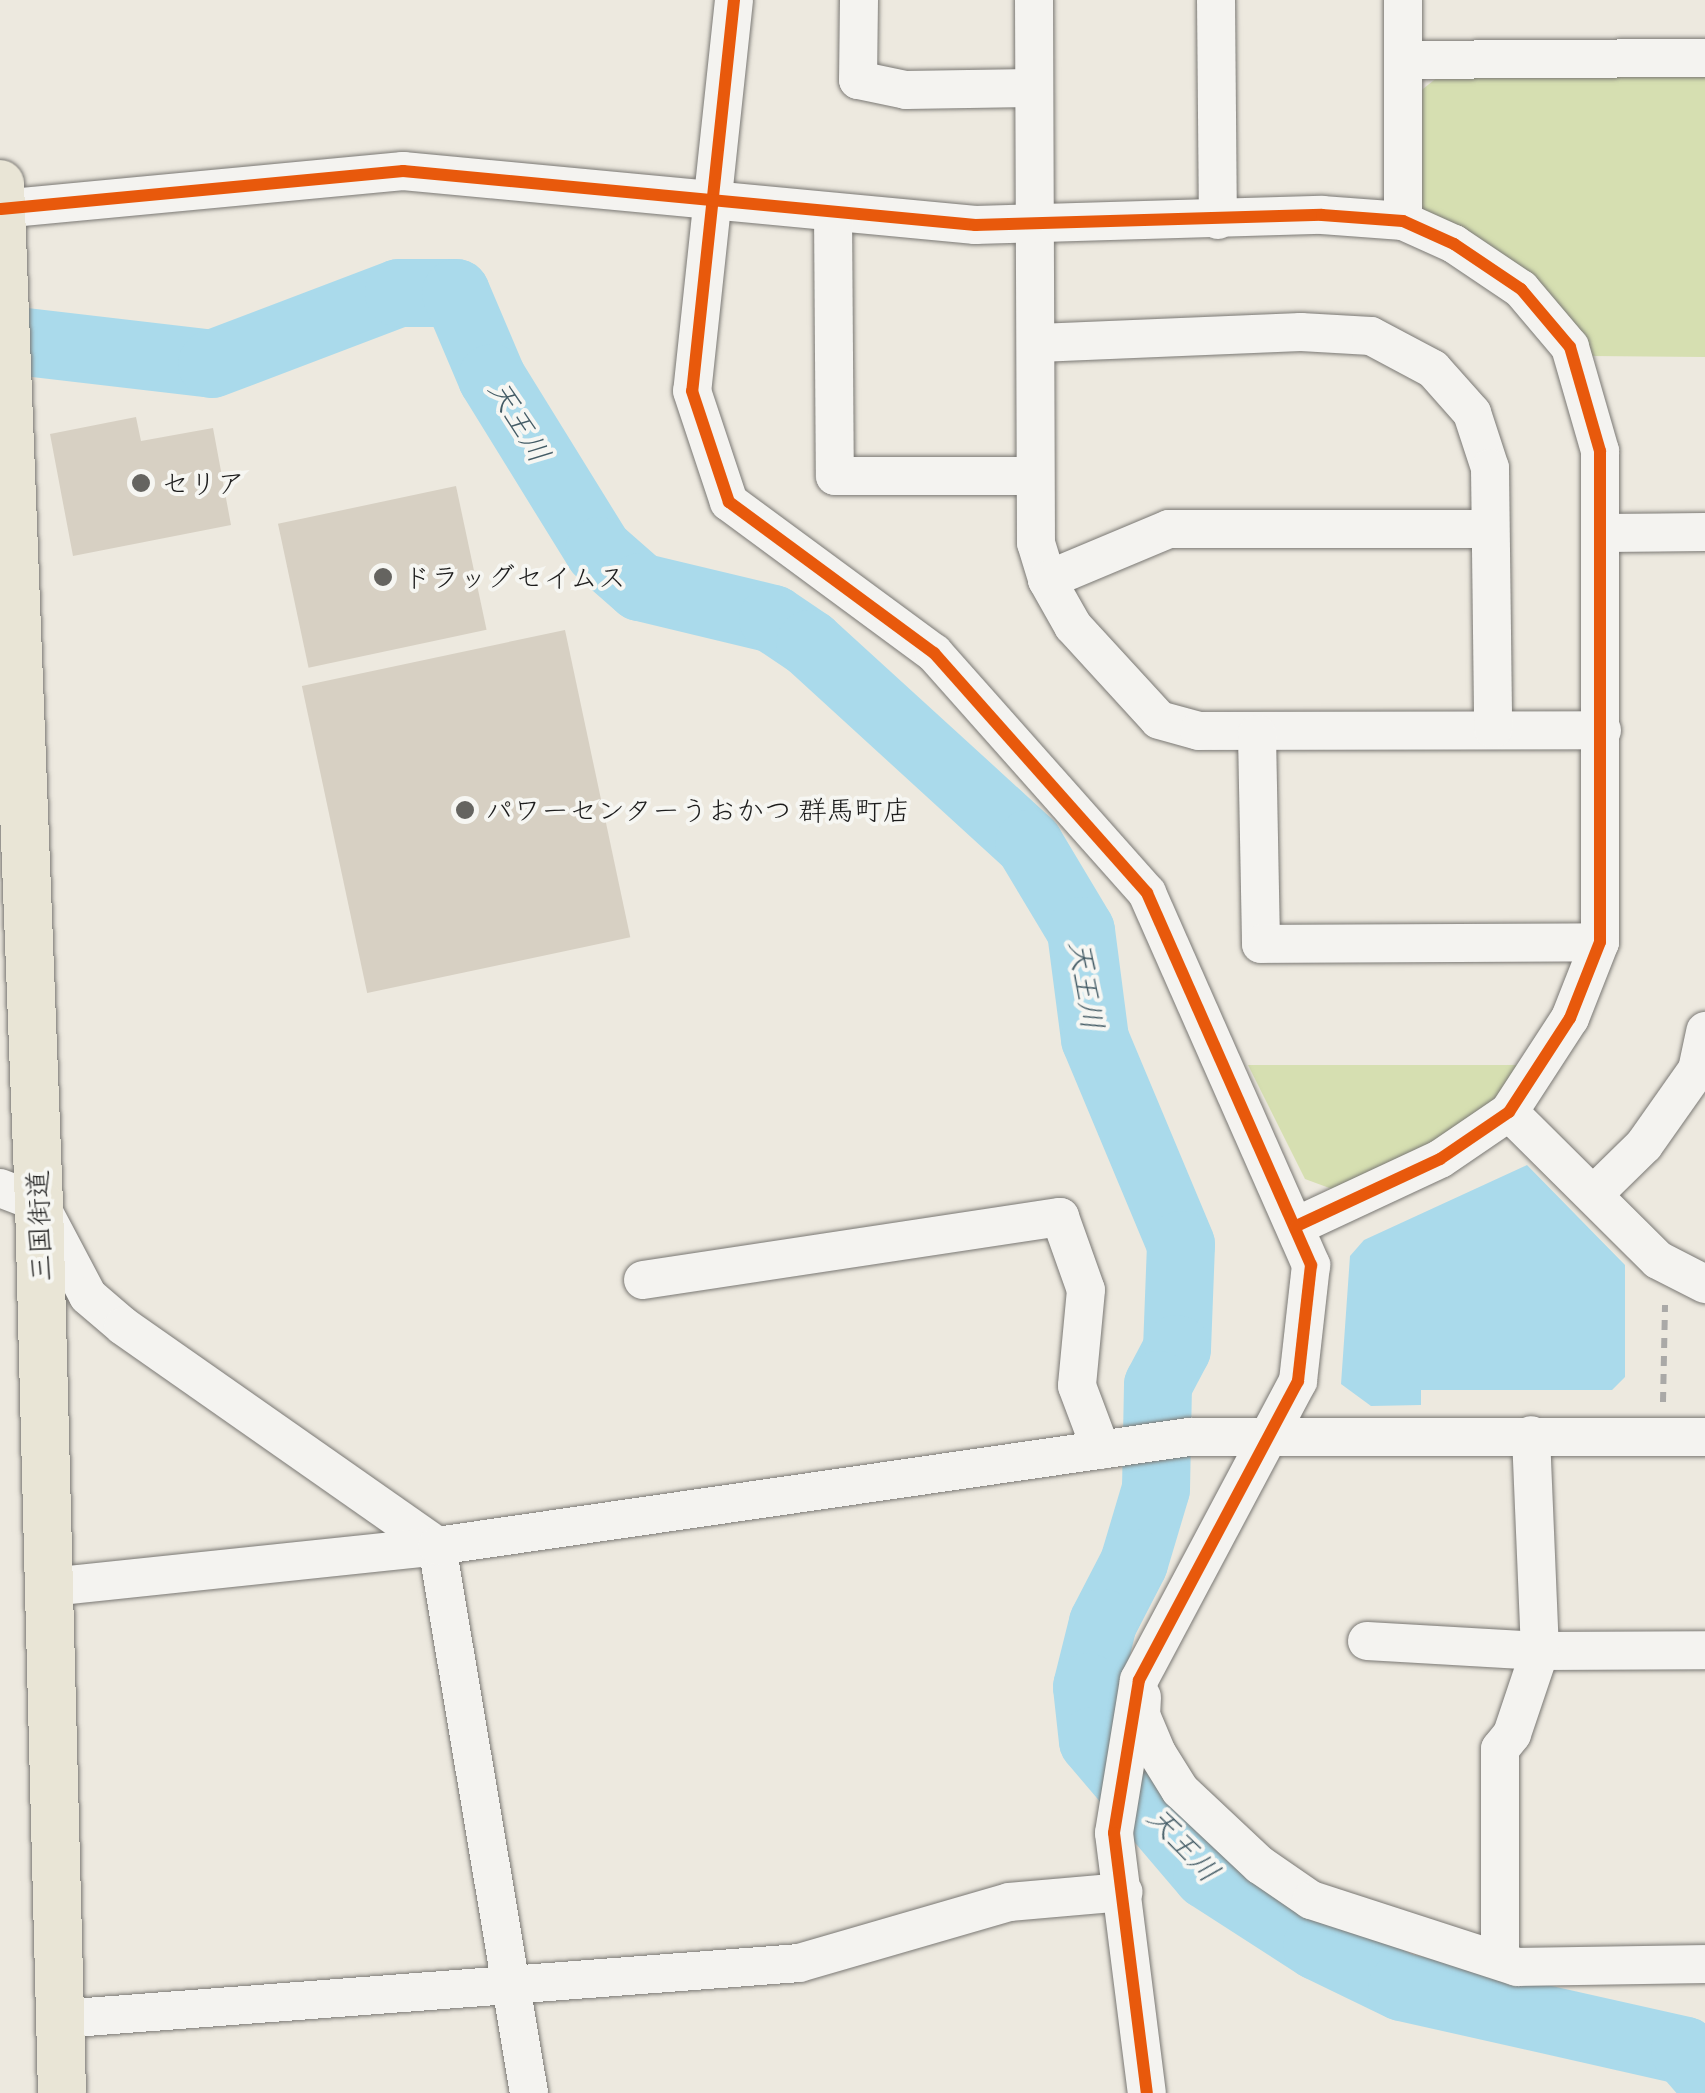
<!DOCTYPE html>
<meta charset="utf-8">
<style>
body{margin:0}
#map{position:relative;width:1705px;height:2093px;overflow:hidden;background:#ede9df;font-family:Delius,"Klee One",sans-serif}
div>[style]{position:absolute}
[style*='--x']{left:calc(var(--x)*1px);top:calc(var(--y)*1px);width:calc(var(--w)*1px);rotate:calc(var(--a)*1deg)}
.green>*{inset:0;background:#d6dfb1}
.water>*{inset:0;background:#aadaeb}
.river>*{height:68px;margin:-34px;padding:0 34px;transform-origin:34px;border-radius:34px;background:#aadaeb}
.building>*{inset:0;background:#d7d0c3;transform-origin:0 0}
.path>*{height:6px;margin-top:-3px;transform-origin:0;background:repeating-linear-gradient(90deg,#aaa9a7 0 10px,transparent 0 18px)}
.roads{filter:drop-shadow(0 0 2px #7a7874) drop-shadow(0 0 2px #7a7874)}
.minor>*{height:38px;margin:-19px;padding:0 19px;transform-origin:19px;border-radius:19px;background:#f4f3f0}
.major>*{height:48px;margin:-24px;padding:0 24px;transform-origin:24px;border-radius:24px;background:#e9e5d6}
.cycleway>*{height:12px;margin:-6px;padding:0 6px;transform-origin:6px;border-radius:6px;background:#e8590c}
.dots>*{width:28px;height:28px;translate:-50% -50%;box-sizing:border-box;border:5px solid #f6f6f2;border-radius:50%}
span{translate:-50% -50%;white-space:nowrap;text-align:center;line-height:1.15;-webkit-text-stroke:8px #f6f6f2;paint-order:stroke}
.poi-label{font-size:28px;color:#1c1c1c}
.left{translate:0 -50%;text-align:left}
.street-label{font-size:28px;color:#1c1c1c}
.water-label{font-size:30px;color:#445c66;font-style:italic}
</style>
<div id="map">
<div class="green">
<div style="clip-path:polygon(1444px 72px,1705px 72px,1705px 357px,1590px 356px,1421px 213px,1418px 93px)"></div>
<div style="clip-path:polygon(1248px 1065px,1523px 1065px,1483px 1112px,1446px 1139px,1332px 1189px,1305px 1179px)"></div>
</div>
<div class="water">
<div style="clip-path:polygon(1527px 1165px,1625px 1265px,1625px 1377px,1612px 1390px,1421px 1390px,1421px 1405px,1371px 1406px,1341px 1384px,1350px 1256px,1364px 1240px)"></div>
</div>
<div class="river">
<div style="--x:0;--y:339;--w:213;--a:6.7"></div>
<div style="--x:212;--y:364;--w:200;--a:-20.8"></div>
<div style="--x:399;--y:293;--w:57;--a:0"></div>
<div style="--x:456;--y:293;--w:92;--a:67"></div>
<div style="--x:492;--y:378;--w:203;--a:58.3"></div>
<div style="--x:599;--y:551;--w:55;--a:41.3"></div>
<div style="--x:640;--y:587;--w:137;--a:13.5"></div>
<div style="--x:773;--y:619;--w:45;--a:34"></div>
<div style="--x:810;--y:644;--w:297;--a:42.4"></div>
<div style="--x:1029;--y:844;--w:101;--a:59.1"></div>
<div style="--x:1081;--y:931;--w:109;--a:82.6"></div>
<div style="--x:1095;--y:1039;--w:223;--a:67.3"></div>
<div style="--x:1181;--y:1245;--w:104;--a:92.2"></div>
<div style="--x:1177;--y:1349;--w:41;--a:117.8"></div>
<div style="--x:1158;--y:1385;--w:104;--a:91.1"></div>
<div style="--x:1156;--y:1489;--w:77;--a:106.6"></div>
<div style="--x:1134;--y:1563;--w:68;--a:117.3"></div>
<div style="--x:1103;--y:1623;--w:66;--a:104"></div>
<div style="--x:1087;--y:1687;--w:54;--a:83.7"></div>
<div style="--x:1093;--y:1741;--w:176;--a:49.6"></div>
<div style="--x:1207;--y:1875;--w:131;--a:32.8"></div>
<div style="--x:1317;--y:1946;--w:94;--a:25.8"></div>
<div style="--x:1402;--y:1987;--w:290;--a:12.7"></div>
<div style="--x:1685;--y:2051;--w:30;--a:49"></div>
</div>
<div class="building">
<div style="clip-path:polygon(136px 417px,141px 441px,213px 428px,231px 525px,73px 556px,50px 434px)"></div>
<div style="left:456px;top:486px;width:147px;height:182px;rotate:78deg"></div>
<div style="left:565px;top:630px;width:314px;height:269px;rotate:78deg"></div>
</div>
<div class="path">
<div style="--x:1663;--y:1402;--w:97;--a:-88.8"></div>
</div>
<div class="roads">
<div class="minor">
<div style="--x:734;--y:0;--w:393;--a:96.1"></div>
<div style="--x:692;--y:391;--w:117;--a:71.6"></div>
<div style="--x:729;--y:502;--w:255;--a:36.4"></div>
<div style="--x:934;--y:653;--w:321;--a:48.4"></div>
<div style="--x:1147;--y:893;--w:407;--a:66.2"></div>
<div style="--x:1311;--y:1265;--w:117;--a:96.4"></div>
<div style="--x:1298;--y:1381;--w:339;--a:118"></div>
<div style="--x:1139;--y:1680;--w:155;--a:99.3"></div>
<div style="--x:1114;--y:1833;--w:262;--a:82.8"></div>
<div style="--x:859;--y:0;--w:80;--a:90.7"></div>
<div style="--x:858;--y:80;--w:49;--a:11.8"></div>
<div style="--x:906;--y:90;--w:125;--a:-0.9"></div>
<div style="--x:1034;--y:0;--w:543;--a:89.79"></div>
<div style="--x:1036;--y:543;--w:39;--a:73"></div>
<div style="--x:1047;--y:580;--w:53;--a:60.5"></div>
<div style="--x:1073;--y:626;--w:127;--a:47.5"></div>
<div style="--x:1159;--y:720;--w:41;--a:15.4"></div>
<div style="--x:1199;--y:731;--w:403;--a:-0.1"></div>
<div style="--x:1216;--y:0;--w:220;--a:89.5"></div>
<div style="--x:1403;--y:60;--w:302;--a:-0.4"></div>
<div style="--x:1;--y:209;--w:404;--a:-5.4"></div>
<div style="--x:403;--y:171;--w:575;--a:5.39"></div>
<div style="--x:975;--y:225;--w:347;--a:-1.7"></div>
<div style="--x:1322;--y:215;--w:81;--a:4.2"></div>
<div style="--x:1403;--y:221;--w:56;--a:24.3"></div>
<div style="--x:1454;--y:244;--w:81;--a:33.9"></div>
<div style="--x:1521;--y:289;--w:76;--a:49.8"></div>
<div style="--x:1570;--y:347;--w:108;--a:73.9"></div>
<div style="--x:1600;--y:451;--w:491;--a:90"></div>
<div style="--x:1600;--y:942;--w:82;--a:111.5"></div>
<div style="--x:1570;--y:1018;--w:112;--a:123"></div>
<div style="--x:1509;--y:1112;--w:83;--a:145.7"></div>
<div style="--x:1440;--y:1159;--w:159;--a:155"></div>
<div style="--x:833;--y:212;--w:264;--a:89.6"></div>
<div style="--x:835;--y:476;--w:198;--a:0"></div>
<div style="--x:1403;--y:221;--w:221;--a:-90"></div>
<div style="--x:1038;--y:343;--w:263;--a:-2.4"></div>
<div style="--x:1301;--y:332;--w:70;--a:3.3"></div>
<div style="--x:1371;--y:336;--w:70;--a:28"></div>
<div style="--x:1433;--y:369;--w:59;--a:48.4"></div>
<div style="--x:1472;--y:413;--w:58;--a:71.9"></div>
<div style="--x:1490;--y:468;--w:261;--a:89.3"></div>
<div style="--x:1604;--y:533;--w:101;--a:-0.6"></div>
<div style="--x:1047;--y:580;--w:132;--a:-22.7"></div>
<div style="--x:1169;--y:529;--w:319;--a:0"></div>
<div style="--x:1257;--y:734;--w:210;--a:88.9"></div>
<div style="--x:1261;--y:944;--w:339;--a:-0.3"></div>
<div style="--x:1509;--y:1112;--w:210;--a:44.8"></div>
<div style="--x:1658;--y:1260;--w:53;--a:27.1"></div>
<div style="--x:0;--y:1188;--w:42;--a:21"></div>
<div style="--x:39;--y:1203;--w:105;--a:62.2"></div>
<div style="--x:88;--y:1296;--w:46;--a:40.6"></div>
<div style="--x:123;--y:1326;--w:383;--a:35"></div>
<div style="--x:437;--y:1546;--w:555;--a:80.45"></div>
<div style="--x:1594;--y:1194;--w:70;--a:-44.4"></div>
<div style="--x:1644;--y:1145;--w:92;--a:-54.8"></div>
<div style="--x:1697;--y:1070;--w:40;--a:-78"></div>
<div style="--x:643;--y:1280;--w:422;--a:-8.6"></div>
<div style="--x:1060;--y:1217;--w:77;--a:70.4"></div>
<div style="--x:1086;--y:1290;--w:96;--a:95.4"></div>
<div style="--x:1077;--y:1386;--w:68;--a:69.4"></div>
<div style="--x:50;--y:1587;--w:389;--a:-6"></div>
<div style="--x:437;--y:1546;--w:760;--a:-8.25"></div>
<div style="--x:1189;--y:1437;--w:516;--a:0"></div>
<div style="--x:1367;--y:1641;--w:173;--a:3.3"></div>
<div style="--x:1540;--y:1651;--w:165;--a:-0.3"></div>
<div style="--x:1142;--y:1697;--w:18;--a:93"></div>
<div style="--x:1141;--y:1715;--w:41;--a:67.2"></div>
<div style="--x:1157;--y:1753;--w:44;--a:58.1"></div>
<div style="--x:1180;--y:1790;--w:110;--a:43.2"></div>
<div style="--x:1260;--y:1865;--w:62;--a:34.5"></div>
<div style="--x:1311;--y:1900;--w:217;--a:18"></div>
<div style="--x:1517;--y:1967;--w:188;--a:-0.9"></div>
<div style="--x:1500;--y:1960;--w:211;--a:-90"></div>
<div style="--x:1500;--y:1749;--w:19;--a:-51"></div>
<div style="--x:1512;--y:1734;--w:88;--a:-71.4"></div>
<div style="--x:1540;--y:1651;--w:216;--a:-92.4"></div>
<div style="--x:60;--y:2019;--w:741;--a:-4.33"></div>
<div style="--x:799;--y:1963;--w:219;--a:-16.2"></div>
<div style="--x:1009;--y:1902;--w:115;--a:-5"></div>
</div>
<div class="major">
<div style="--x:0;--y:184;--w:1020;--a:87.81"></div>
<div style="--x:39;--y:1203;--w:890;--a:88.52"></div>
</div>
</div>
<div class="cycleway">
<div style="--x:734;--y:0;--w:393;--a:96.1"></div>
<div style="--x:692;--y:391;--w:117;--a:71.6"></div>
<div style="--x:729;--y:502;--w:255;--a:36.4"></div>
<div style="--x:934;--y:653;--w:321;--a:48.4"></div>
<div style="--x:1147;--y:893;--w:407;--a:66.2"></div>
<div style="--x:1311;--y:1265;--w:117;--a:96.4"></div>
<div style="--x:1298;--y:1381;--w:339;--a:118"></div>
<div style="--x:1139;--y:1680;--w:155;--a:99.3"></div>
<div style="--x:1114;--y:1833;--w:262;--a:82.8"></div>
<div style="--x:1;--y:209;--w:404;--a:-5.4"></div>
<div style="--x:403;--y:171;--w:575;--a:5.39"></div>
<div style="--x:975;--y:225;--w:347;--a:-1.7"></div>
<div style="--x:1322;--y:215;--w:81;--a:4.2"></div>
<div style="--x:1403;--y:221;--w:56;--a:24.3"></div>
<div style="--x:1454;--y:244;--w:81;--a:33.9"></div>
<div style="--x:1521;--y:289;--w:76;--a:49.8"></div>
<div style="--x:1570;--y:347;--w:108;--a:73.9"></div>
<div style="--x:1600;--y:451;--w:491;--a:90"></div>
<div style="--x:1600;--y:942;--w:82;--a:111.5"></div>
<div style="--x:1570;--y:1018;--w:112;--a:123"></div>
<div style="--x:1509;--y:1112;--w:83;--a:145.7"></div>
<div style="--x:1440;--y:1159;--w:159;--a:155"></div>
</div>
<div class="dots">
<div style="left:141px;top:483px;background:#656460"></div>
<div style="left:383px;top:577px;background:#656460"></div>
<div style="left:465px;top:810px;background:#656460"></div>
</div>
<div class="poi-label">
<span class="left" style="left:161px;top:483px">セリア</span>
<span class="left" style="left:403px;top:577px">ドラッグセイムス</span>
<span class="left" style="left:485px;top:810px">パワーセンターうおかつ 群馬町店</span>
</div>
<div class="street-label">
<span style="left:39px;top:1226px;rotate:-92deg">三国街道</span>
</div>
<div class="water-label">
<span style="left:520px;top:421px;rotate:59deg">天王川</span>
<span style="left:1087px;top:985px;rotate:81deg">天王川</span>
<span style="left:1184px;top:1844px;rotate:47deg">天王川</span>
</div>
</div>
